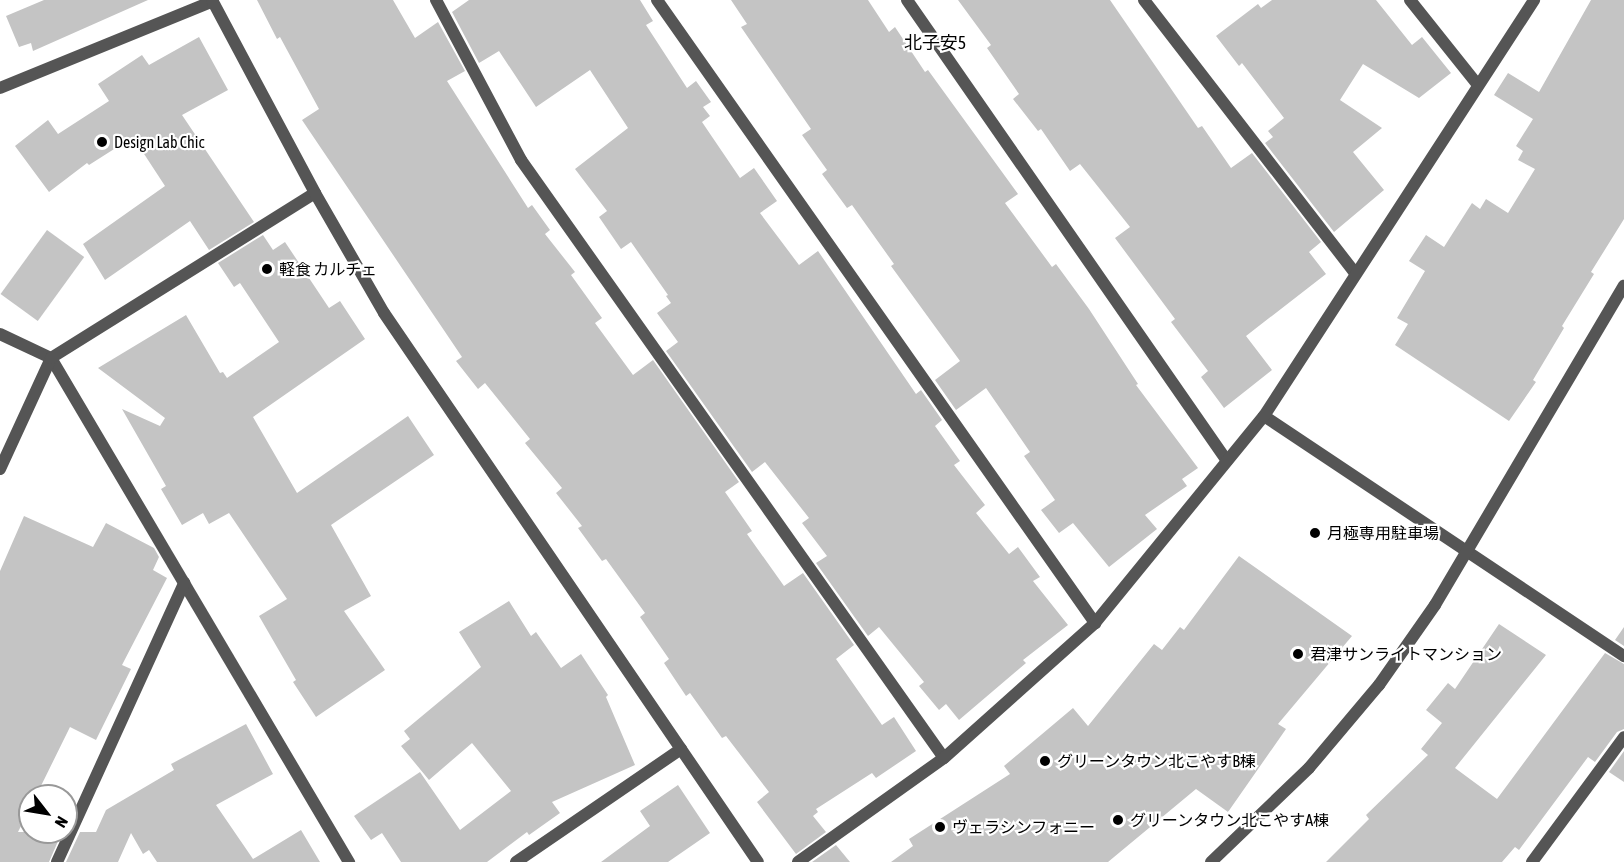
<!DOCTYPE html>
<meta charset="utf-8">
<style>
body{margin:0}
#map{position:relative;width:1624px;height:862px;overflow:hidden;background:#fff;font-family:"Asap Condensed","Noto Sans JP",sans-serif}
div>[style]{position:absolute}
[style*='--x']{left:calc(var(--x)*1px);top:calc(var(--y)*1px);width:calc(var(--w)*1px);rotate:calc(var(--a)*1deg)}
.building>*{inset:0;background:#c4c4c4;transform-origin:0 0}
.minor>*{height:12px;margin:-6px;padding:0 6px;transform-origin:6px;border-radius:6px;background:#555}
.tertiary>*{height:12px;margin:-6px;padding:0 6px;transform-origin:6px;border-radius:6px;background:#555}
.dots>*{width:16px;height:16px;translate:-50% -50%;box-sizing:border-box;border:3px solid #fff;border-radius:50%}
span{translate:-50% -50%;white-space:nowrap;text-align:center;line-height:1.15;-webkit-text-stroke:4.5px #fff;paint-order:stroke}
.poi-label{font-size:16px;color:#000}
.left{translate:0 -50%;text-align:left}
.neighbourhood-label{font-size:18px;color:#000}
.north{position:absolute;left:18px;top:784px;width:60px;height:60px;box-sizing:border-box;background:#fff;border:2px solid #999;border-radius:50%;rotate:121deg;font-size:16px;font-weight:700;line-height:24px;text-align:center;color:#000}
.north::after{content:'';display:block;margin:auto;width:21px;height:27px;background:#000;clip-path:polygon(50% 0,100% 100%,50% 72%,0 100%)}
</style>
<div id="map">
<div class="building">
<div style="clip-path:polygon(44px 0,148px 0,33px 51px,31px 43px,19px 47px,6px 16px)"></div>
<div style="clip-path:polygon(257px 0,393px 0,415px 38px,438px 22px,465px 71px,447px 81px,528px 208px,532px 205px,550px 230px,545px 234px,575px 272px,571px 275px,602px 318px,595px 323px,633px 375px,653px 360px,739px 482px,725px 492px,752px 531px,747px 534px,784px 586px,803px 573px,854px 645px,836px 659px,882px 725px,894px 717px,916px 751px,876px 778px,872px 773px,816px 809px,818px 812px,813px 816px,826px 832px,796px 854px,757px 802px,769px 792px,726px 736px,722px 738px,690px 693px,686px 696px,664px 663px,669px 659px,640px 617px,645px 613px,606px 559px,602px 561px,578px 528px,582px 526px,556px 493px,562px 488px,525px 443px,530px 439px,485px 383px,478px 389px,456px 361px,462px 357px,302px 120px,319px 109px,280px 37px,277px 39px)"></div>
<div style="clip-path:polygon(469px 0,640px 0,653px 21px,646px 25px,687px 88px,696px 81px,711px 102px,703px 107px,710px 116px,702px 122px,740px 178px,754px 168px,777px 201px,760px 213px,799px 265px,818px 251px,916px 394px,921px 390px,942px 420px,935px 426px,960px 461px,954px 465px,985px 505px,976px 513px,1009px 554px,1018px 547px,1040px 577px,1033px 581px,1068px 625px,1023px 660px,1026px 663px,959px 720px,946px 704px,939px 710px,919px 686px,924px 682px,879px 627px,868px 636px,816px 563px,827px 556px,802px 523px,809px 518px,765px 462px,752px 472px,666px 351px,678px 342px,657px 313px,671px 303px,666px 296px,668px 295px,631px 242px,621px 249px,599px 217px,607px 211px,575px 169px,628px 128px,590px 70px,536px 107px,499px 51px,479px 63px,452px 12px)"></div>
<div style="clip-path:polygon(731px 0,868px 0,889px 32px,895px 27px,925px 72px,928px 70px,1018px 194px,1005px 203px,1052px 267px,1056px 264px,1089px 309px,1138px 384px,1136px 385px,1198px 468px,1182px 479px,1187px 486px,1145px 515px,1157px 529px,1109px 567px,1073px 523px,1059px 533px,1041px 510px,1055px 500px,1024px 456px,1030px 452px,986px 388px,956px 410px,935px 380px,960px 361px,891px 266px,894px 264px,852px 205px,847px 208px,822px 174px,827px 170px,802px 135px,811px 129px,741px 27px,747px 24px)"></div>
<div style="clip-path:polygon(958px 0,1110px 0,1198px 128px,1202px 126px,1231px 168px,1252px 153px,1321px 242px,1309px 252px,1326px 274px,1246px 336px,1272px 370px,1224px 408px,1201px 377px,1208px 371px,1171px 322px,1175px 319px,1115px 238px,1130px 227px,1080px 164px,1070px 171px,1041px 129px,1038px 131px,1013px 99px,1019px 94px,987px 48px,991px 45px)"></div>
<div style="clip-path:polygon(1272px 0,1376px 0,1412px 45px,1422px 37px,1451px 73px,1419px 98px,1363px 64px,1340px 100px,1382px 128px,1353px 152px,1384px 190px,1334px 232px,1265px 143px,1273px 137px,1268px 131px,1284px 118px,1242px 63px,1239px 66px,1216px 36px,1258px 4px,1261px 8px)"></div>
<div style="clip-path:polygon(1591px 0,1624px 0,1624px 219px,1591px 272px,1594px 274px,1562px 326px,1564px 328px,1533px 380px,1536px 382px,1509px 421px,1395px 345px,1408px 324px,1397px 318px,1425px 271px,1409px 261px,1426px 235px,1444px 247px,1472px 203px,1480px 209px,1486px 199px,1508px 213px,1535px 169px,1518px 160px,1523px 151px,1516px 146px,1533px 119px,1494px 95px,1508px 73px,1539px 92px)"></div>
<div style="clip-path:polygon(199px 37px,228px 90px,182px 115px,254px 222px,209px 250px,190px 221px,105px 280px,83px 244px,165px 186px,133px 137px,89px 165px,87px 163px,49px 192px,15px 146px,48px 120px,58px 134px,109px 101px,98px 84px,142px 55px,149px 65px)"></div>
<div style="left:47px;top:230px;width:46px;height:79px;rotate:36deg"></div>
<div style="clip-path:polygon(263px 235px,273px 250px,285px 242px,329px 308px,340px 301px,365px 339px,253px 417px,297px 493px,408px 416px,434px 455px,331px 525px,371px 596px,344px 611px,385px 670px,316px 717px,293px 682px,296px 680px,259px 616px,287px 599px,229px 513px,209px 524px,203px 513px,182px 525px,161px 489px,166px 486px,122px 409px,160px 426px,165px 418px,98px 368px,186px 315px,220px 373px,223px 372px,227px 378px,279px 342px,240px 283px,234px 287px,218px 263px)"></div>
<div style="clip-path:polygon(24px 516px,93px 547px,106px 523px,154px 548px,159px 557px,153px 570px,167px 578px,122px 665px,131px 669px,96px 740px,70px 727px,36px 796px,30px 796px,30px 808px,18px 832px,62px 832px,49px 862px,0 862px,0 571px)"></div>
<div style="clip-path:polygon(1239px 556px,1352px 636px,1278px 724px,1286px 729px,1228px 812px,1196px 789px,1108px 862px,891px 862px,913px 846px,909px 839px,1010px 774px,1004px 766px,1073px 708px,1088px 726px,1154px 644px,1162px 650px,1180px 627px,1184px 630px)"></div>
<div style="clip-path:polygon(509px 601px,531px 636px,536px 632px,561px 668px,581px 654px,608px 695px,606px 697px,635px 765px,552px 802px,560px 813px,529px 835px,527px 832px,487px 862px,401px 862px,382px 833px,371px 840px,354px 816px,420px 772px,460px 830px,511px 791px,472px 743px,429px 780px,401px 746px,410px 739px,404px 731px,481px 667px,459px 632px)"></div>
<div style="clip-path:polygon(1499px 624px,1546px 655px,1455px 768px,1497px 799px,1605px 653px,1624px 664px,1624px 729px,1617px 732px,1595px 762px,1588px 757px,1519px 850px,1515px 847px,1502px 862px,1326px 862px,1369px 819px,1366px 815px,1428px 755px,1421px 749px,1442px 723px,1426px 710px,1448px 683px,1455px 689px)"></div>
<div style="clip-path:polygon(1624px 627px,1624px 646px,1615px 640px)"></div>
<div style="clip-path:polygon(246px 724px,273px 774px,216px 805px,253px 859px,301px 830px,320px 862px,157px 862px,149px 850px,143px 854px,131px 833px,118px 862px,66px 862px,80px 832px,96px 832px,106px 810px,174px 770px,171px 764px)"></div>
<div style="clip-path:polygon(1624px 751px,1624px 782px,1609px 772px)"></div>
<div style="clip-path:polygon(678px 785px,710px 833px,668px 862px,601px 862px,650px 826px,640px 811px)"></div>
<div style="clip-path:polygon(836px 845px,850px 862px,812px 862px)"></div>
</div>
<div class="minor">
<div style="--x:436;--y:0;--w:181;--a:62"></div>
<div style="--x:521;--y:160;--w:732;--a:54.73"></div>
<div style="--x:657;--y:0;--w:762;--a:54.89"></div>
<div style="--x:907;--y:0;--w:561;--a:55.23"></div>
<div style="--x:1144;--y:0;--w:346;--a:52.3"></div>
<div style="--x:1410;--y:0;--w:107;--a:51.4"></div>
<div style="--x:0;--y:88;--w:230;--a:-22.2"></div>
<div style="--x:0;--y:334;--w:56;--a:25.2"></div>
<div style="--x:51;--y:358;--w:586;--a:59.41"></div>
<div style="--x:1264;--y:416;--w:433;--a:33.7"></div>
<div style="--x:0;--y:469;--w:122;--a:-65.3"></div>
<div style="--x:51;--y:358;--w:311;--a:-32"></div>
<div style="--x:57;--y:862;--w:307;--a:-65.5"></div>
<div style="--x:516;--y:862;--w:200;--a:-34.4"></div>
<div style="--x:798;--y:862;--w:179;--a:-35.5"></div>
<div style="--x:944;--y:758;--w:203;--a:-41.8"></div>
<div style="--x:1095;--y:623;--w:267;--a:-50.8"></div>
<div style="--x:1264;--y:416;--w:496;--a:-57"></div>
<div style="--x:1532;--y:862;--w:155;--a:-53.6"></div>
</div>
<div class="tertiary">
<div style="--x:212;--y:0;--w:219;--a:61.9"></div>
<div style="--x:315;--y:193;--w:138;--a:60.1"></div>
<div style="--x:384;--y:313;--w:664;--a:55.74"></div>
<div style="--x:1211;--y:862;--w:136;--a:-43.8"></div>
<div style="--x:1309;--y:768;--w:109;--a:-49.9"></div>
<div style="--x:1379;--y:685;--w:98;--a:-55"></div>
<div style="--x:1435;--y:605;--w:371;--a:-59.4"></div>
</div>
<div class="dots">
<div style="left:102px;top:142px;background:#000"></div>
<div style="left:267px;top:269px;background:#000"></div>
<div style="left:1315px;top:533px;background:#000"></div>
<div style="left:1298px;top:654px;background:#000"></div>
<div style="left:1045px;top:761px;background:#000"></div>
<div style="left:1118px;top:820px;background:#000"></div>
<div style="left:940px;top:827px;background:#000"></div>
</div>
<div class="poi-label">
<span class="left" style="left:114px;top:142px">Design Lab Chic</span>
<span class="left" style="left:279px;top:269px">軽食 カルチェ</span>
<span class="left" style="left:1327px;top:533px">月極専用駐車場</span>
<span class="left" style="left:1310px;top:654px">君津サンライトマンション</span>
<span class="left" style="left:1057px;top:761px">グリーンタウン北こやすB棟</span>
<span class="left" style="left:1130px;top:820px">グリーンタウン北こやすA棟</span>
<span class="left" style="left:952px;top:827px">ヴェラシンフォニー</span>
</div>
<div class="neighbourhood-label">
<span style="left:935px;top:43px">北子安5</span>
</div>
<div class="north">N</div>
</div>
